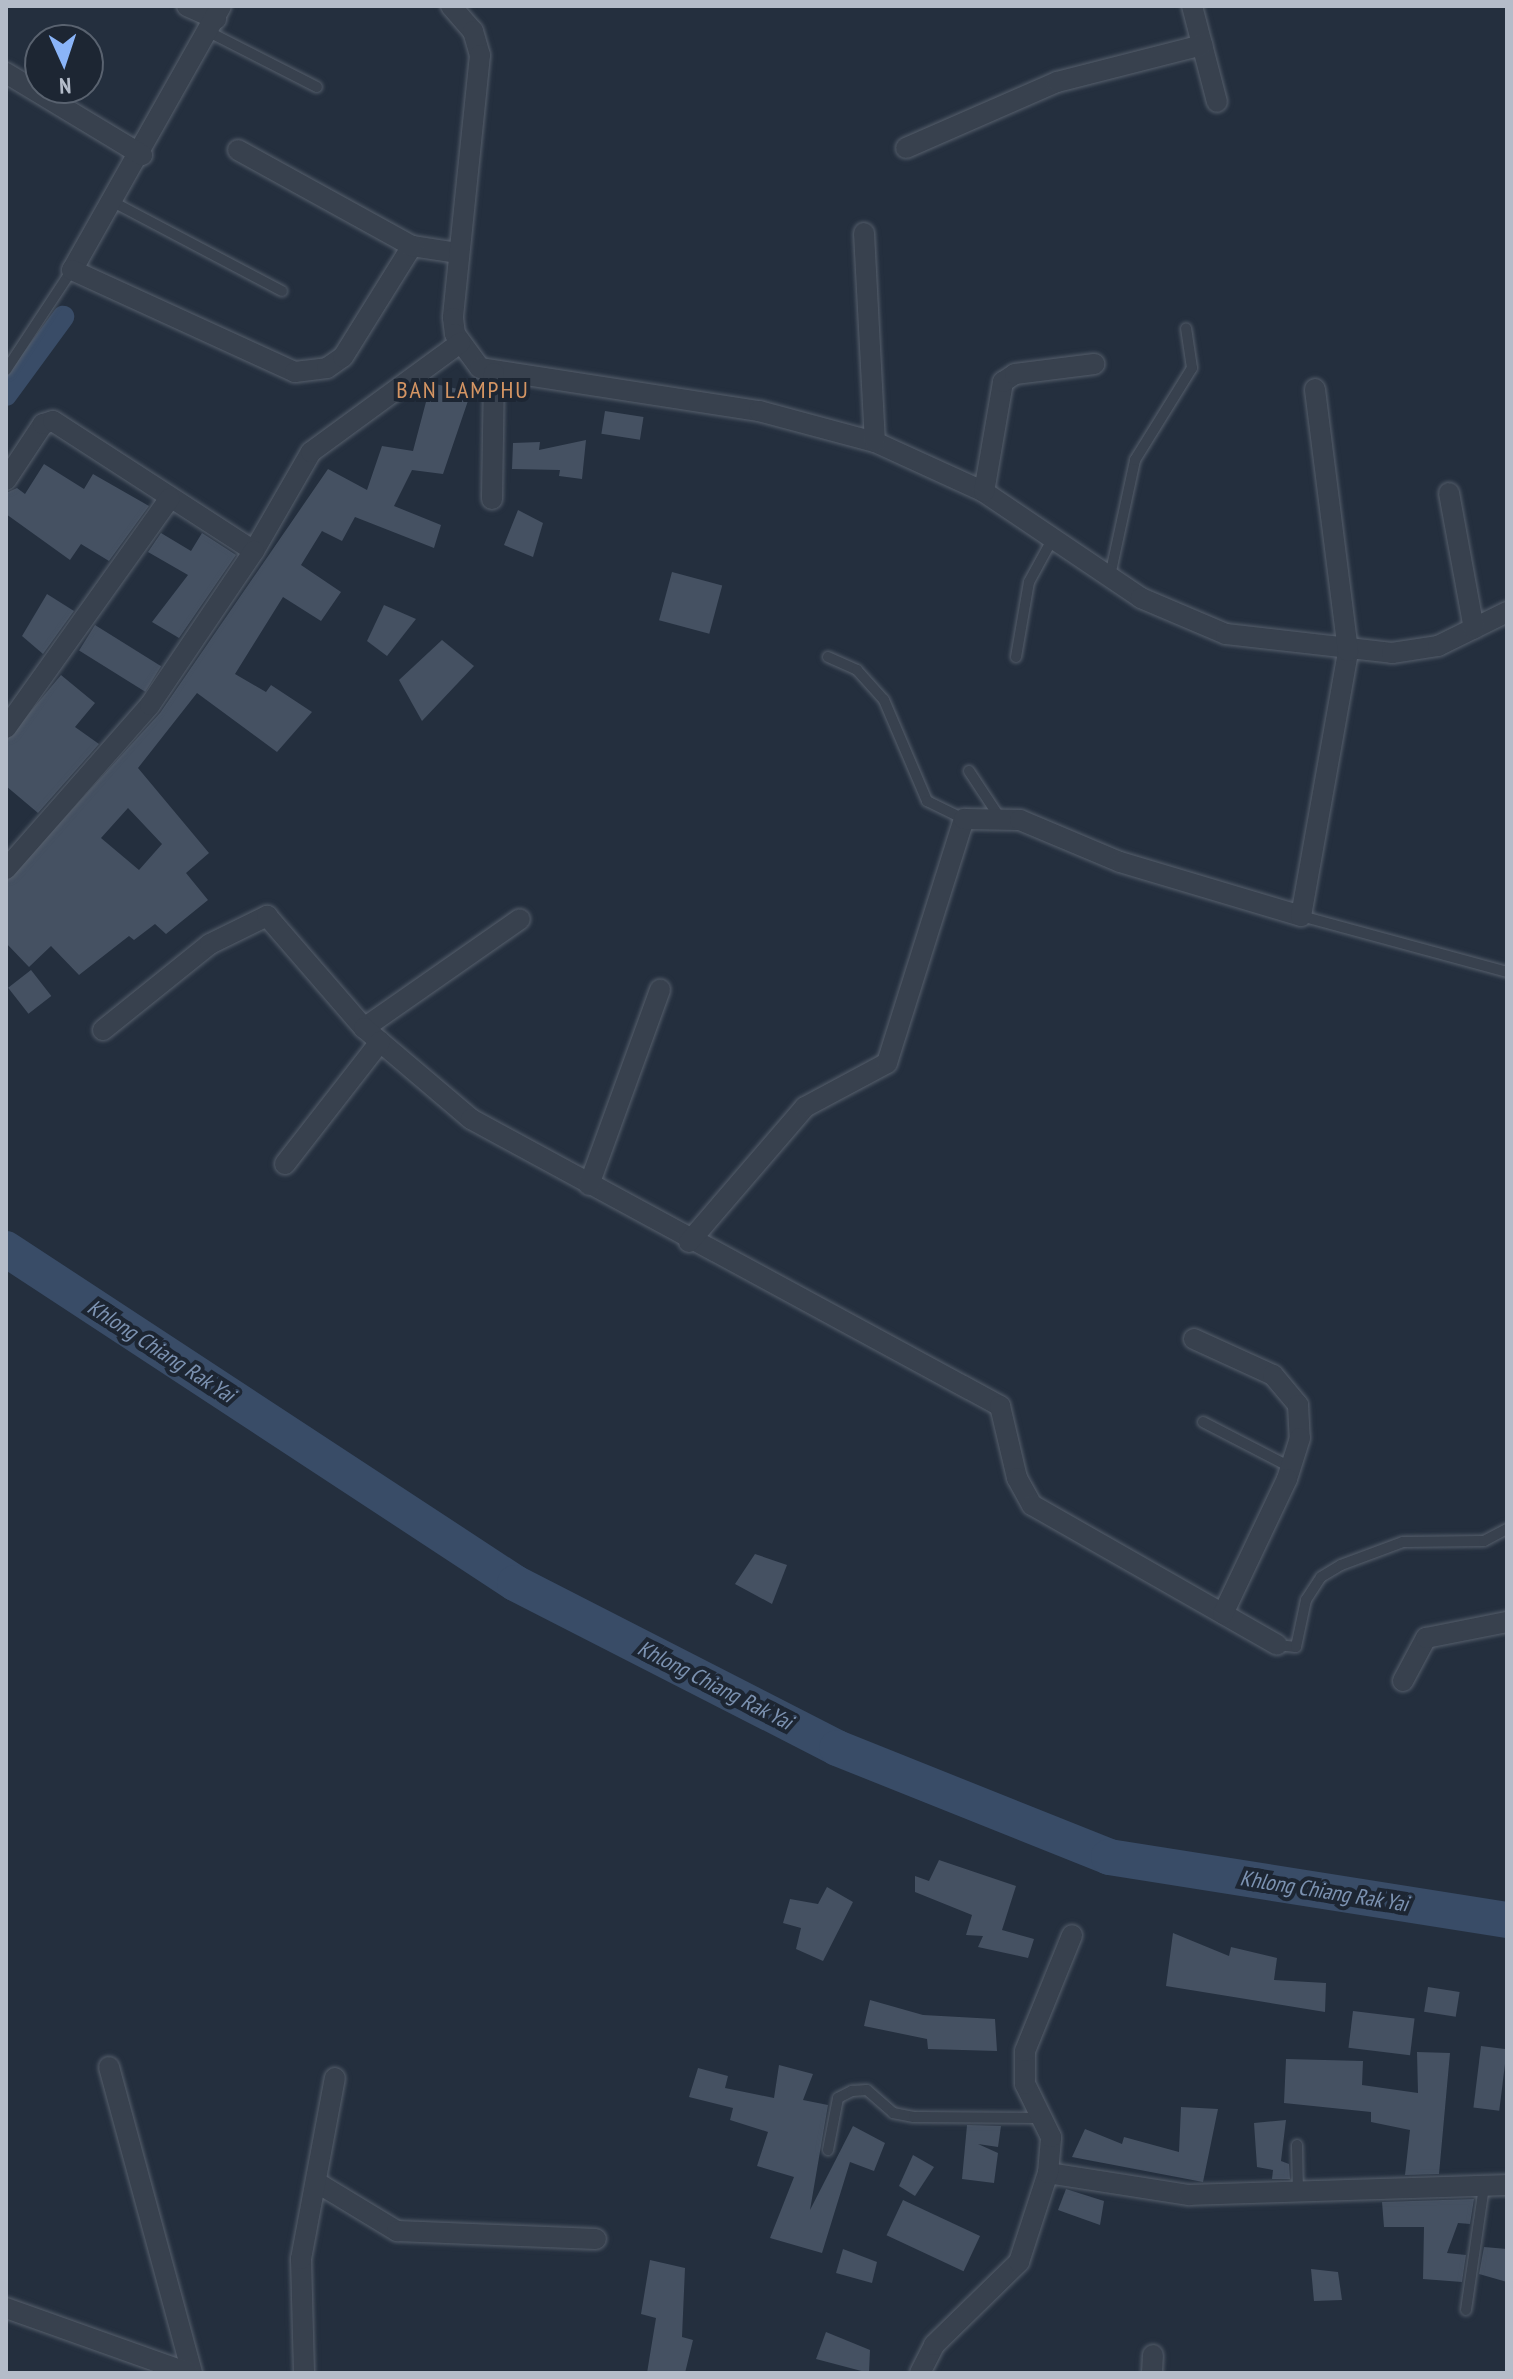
<!DOCTYPE html>
<style>
body{margin:0}
#map{position:relative;width:1513px;height:2379px;overflow:hidden;background:#242f3e;font-family:"PT Sans Narrow",sans-serif}
div>[style]{position:absolute}
[style*='--x']{left:calc(var(--x)*1px);top:calc(var(--y)*1px);width:calc(var(--w)*1px);rotate:calc(var(--a)*1deg)}
.canal>*{height:22px;margin:-11px;padding:0 11px;transform-origin:11px;border-radius:11px;background:#394c67}
.river>*{height:36px;margin:-18px;padding:0 18px;transform-origin:18px;border-radius:18px;background:#394c67}
.building>*{inset:0;background:#455162;transform-origin:0 0}
.roads{filter:drop-shadow(0 0 2px #565f6c) drop-shadow(0 0 2px #565f6c)}
.lane>*{height:10px;margin:-5px;padding:0 5px;transform-origin:5px;border-radius:5px;background:#38414e}
.street>*{height:20px;margin:-10px;padding:0 10px;transform-origin:10px;border-radius:10px;background:#38414e}
span{translate:-50% -50%;white-space:nowrap;text-align:center;line-height:1.15;-webkit-text-stroke:8px #1d2633;paint-order:stroke}
.water-label{font-size:22px;color:#7c92b1;font-style:italic}
.quarter-label{font-size:24px;color:#d59563;letter-spacing:2px}
.frame{position:absolute;inset:0;border:8px solid #b4bcc9;pointer-events:none}
.north{position:absolute;left:24px;top:24px;width:80px;height:80px;box-sizing:border-box;background:#1d2633;border:2px solid #59626f;border-radius:50%;rotate:177deg;font-size:22px;font-weight:700;line-height:32px;text-align:center;color:#b4bcc9}
.north::after{content:'';display:block;margin:auto;width:28px;height:36px;background:#8ab4f8;clip-path:polygon(50% 0,100% 100%,50% 72%,0 100%)}
</style>
<div id="map">
<div class="canal">
<div style="--x:6;--y:395;--w:97;--a:-53.8"></div>
</div>
<div class="river">
<div style="--x:6;--y:1249;--w:609;--a:33.27"></div>
<div style="--x:515;--y:1583;--w:362;--a:27.1"></div>
<div style="--x:837;--y:1748;--w:293;--a:21.8"></div>
<div style="--x:1109;--y:1857;--w:403;--a:9"></div>
</div>
<div class="building">
<div style="clip-path:polygon(evenodd,431px 383px,471px 392px,443px 474px,412px 470px,394px 506px,441px 525px,434px 548px,355px 517px,342px 541px,322px 531px,301px 565px,341px 592px,321px 621px,283px 597px,235px 674px,266px 692px,271px 685px,312px 712px,277px 752px,197px 693px,138px 768px,209px 853px,186px 873px,208px 900px,166px 934px,155px 924px,134px 940px,129px 936px,79px 975px,51px 946px,29px 967px,6px 943px,6px 882px,160px 713px,328px 469px,367px 490px,382px 446px,413px 451px,431px 383px,128px 808px,162px 844px,139px 870px,101px 838px,128px 808px)"></div>
<div style="left:605px;top:411px;width:39px;height:23px;rotate:9deg"></div>
<div style="clip-path:polygon(586px 440px,582px 479px,559px 476px,560px 470px,512px 469px,513px 443px,540px 442px,539px 450px)"></div>
<div style="clip-path:polygon(44px 464px,84px 489px,93px 474px,149px 506px,109px 561px,81px 544px,70px 560px,6px 514px,6px 493px,17px 488px,25px 494px)"></div>
<div style="clip-path:polygon(518px 510px,543px 523px,533px 557px,504px 545px)"></div>
<div style="clip-path:polygon(161px 533px,191px 551px,202px 533px,236px 555px,179px 638px,152px 622px,188px 575px,148px 552px)"></div>
<div style="left:672px;top:572px;width:52px;height:50px;rotate:15deg"></div>
<div style="clip-path:polygon(47px 594px,74px 611px,43px 654px,22px 636px)"></div>
<div style="clip-path:polygon(384px 605px,416px 619px,387px 656px,367px 641px)"></div>
<div style="left:95px;top:625px;width:78px;height:30px;rotate:32deg"></div>
<div style="clip-path:polygon(442px 640px,474px 666px,422px 721px,399px 680px)"></div>
<div style="clip-path:polygon(61px 675px,95px 703px,75px 727px,99px 744px,38px 813px,6px 786px,6px 741px)"></div>
<div style="left:31px;top:970px;width:33px;height:29px;rotate:52deg"></div>
<div style="clip-path:polygon(755px 1554px,787px 1565px,772px 1604px,735px 1584px)"></div>
<div style="clip-path:polygon(939px 1860px,1016px 1886px,1002px 1930px,1034px 1939px,1028px 1958px,978px 1947px,983px 1936px,966px 1935px,972px 1915px,915px 1892px,915px 1876px,929px 1881px)"></div>
<div style="clip-path:polygon(827px 1887px,853px 1902px,823px 1961px,796px 1949px,801px 1928px,783px 1923px,790px 1899px,818px 1904px)"></div>
<div style="clip-path:polygon(1173px 1933px,1229px 1956px,1231px 1947px,1277px 1958px,1274px 1980px,1326px 1983px,1325px 2012px,1166px 1986px)"></div>
<div style="left:1428px;top:1987px;width:32px;height:25px;rotate:9deg"></div>
<div style="clip-path:polygon(870px 2000px,923px 2015px,995px 2019px,997px 2051px,928px 2049px,927px 2039px,864px 2026px)"></div>
<div style="left:1353px;top:2011px;width:62px;height:37px;rotate:7deg"></div>
<div style="left:1481px;top:2046px;width:26px;height:62px;rotate:7deg"></div>
<div style="clip-path:polygon(1417px 2052px,1450px 2053px,1439px 2174px,1405px 2175px,1410px 2130px,1371px 2122px,1371px 2112px,1284px 2103px,1286px 2059px,1363px 2061px,1362px 2085px,1418px 2093px)"></div>
<div style="clip-path:polygon(779px 2065px,813px 2074px,803px 2100px,828px 2105px,810px 2210px,853px 2126px,885px 2143px,874px 2171px,850px 2162px,822px 2253px,770px 2238px,794px 2177px,757px 2166px,768px 2132px,730px 2120px,733px 2108px,689px 2097px,698px 2068px,728px 2076px,725px 2088px,774px 2098px)"></div>
<div style="clip-path:polygon(1181px 2107px,1218px 2109px,1203px 2182px,1072px 2157px,1085px 2129px,1122px 2144px,1124px 2137px,1179px 2152px)"></div>
<div style="clip-path:polygon(1286px 2120px,1281px 2161px,1289px 2164px,1290px 2179px,1272px 2179px,1273px 2170px,1257px 2167px,1254px 2123px)"></div>
<div style="clip-path:polygon(967px 2125px,1001px 2126px,998px 2147px,978px 2144px,998px 2153px,994px 2183px,962px 2179px)"></div>
<div style="clip-path:polygon(913px 2155px,934px 2167px,915px 2196px,899px 2186px)"></div>
<div style="clip-path:polygon(1066px 2189px,1104px 2201px,1100px 2225px,1058px 2210px)"></div>
<div style="clip-path:polygon(1474px 2199px,1470px 2224px,1458px 2223px,1447px 2253px,1466px 2255px,1462px 2282px,1423px 2279px,1424px 2227px,1384px 2227px,1382px 2202px)"></div>
<div style="left:903px;top:2200px;width:85px;height:39px;rotate:25deg"></div>
<div style="clip-path:polygon(1484px 2247px,1507px 2249px,1507px 2282px,1479px 2274px)"></div>
<div style="clip-path:polygon(843px 2249px,877px 2262px,872px 2283px,836px 2273px)"></div>
<div style="clip-path:polygon(650px 2260px,685px 2268px,682px 2337px,693px 2340px,685px 2373px,647px 2373px,656px 2318px,641px 2314px)"></div>
<div style="clip-path:polygon(1311px 2269px,1338px 2272px,1342px 2300px,1314px 2301px)"></div>
<div style="clip-path:polygon(826px 2332px,870px 2350px,869px 2373px,816px 2359px)"></div>
</div>
<div class="roads">
<div class="lane">
<div style="--x:209;--y:32;--w:121;--a:27"></div>
<div style="--x:113;--y:202;--w:191;--a:27.8"></div>
<div style="--x:6;--y:370;--w:120;--a:-56.6"></div>
<div style="--x:1110;--y:576;--w:119;--a:-77.8"></div>
<div style="--x:1135;--y:460;--w:108;--a:-58.2"></div>
<div style="--x:1192;--y:368;--w:40;--a:-98.5"></div>
<div style="--x:828;--y:657;--w:32;--a:24"></div>
<div style="--x:857;--y:670;--w:40;--a:48"></div>
<div style="--x:884;--y:700;--w:110;--a:66.9"></div>
<div style="--x:927;--y:801;--w:41;--a:25.9"></div>
<div style="--x:1016;--y:657;--w:76;--a:-80.2"></div>
<div style="--x:1029;--y:582;--w:50;--a:-61.4"></div>
<div style="--x:969;--y:771;--w:56;--a:56.6"></div>
<div style="--x:1301;--y:916;--w:213;--a:15.2"></div>
<div style="--x:1203;--y:1422;--w:98;--a:27.3"></div>
<div style="--x:1277;--y:1645;--w:19;--a:6"></div>
<div style="--x:1296;--y:1647;--w:48;--a:-78"></div>
<div style="--x:1306;--y:1600;--w:27;--a:-57"></div>
<div style="--x:1321;--y:1577;--w:23;--a:-31"></div>
<div style="--x:1341;--y:1565;--w:66;--a:-20.4"></div>
<div style="--x:1403;--y:1542;--w:81;--a:-0.7"></div>
<div style="--x:1484;--y:1541;--w:26;--a:-28"></div>
<div style="--x:1297;--y:2145;--w:49;--a:88.8"></div>
<div style="--x:828;--y:2150;--w:53;--a:-79.1"></div>
<div style="--x:838;--y:2098;--w:16;--a:-27"></div>
<div style="--x:852;--y:2091;--w:15;--a:-4"></div>
<div style="--x:867;--y:2090;--w:35;--a:41"></div>
<div style="--x:893;--y:2113;--w:21;--a:11"></div>
<div style="--x:914;--y:2117;--w:127;--a:0.5"></div>
<div style="--x:1466;--y:2310;--w:125;--a:-81.7"></div>
</div>
<div class="street">
<div style="--x:187;--y:6;--w:32;--a:24"></div>
<div style="--x:221;--y:6;--w:303;--a:119.4"></div>
<div style="--x:72;--y:270;--w:245;--a:24.6"></div>
<div style="--x:295;--y:372;--w:32;--a:-7"></div>
<div style="--x:327;--y:368;--w:19;--a:-35"></div>
<div style="--x:343;--y:357;--w:131;--a:-58.1"></div>
<div style="--x:412;--y:246;--w:47;--a:8.7"></div>
<div style="--x:451;--y:6;--w:33;--a:49"></div>
<div style="--x:473;--y:31;--w:25;--a:74"></div>
<div style="--x:480;--y:55;--w:264;--a:95.9"></div>
<div style="--x:453;--y:318;--w:16;--a:83"></div>
<div style="--x:455;--y:334;--w:42;--a:53.7"></div>
<div style="--x:480;--y:368;--w:282;--a:8.8"></div>
<div style="--x:759;--y:411;--w:120;--a:15"></div>
<div style="--x:875;--y:442;--w:120;--a:24.6"></div>
<div style="--x:984;--y:492;--w:189;--a:34"></div>
<div style="--x:1141;--y:598;--w:92;--a:23"></div>
<div style="--x:1226;--y:634;--w:167;--a:6.5"></div>
<div style="--x:1392;--y:653;--w:47;--a:-8.7"></div>
<div style="--x:1438;--y:646;--w:77;--a:-26.2"></div>
<div style="--x:1192;--y:6;--w:99;--a:75.4"></div>
<div style="--x:6;--y:73;--w:159;--a:31.1"></div>
<div style="--x:906;--y:148;--w:165;--a:-23.6"></div>
<div style="--x:1057;--y:82;--w:150;--a:-14.3"></div>
<div style="--x:238;--y:150;--w:199;--a:28.9"></div>
<div style="--x:864;--y:233;--w:209;--a:87"></div>
<div style="--x:6;--y:480;--w:67;--a:-56.5"></div>
<div style="--x:43;--y:424;--w:10;--a:-17"></div>
<div style="--x:53;--y:421;--w:239;--a:32.9"></div>
<div style="--x:254;--y:551;--w:114;--a:-60.1"></div>
<div style="--x:311;--y:452;--w:185;--a:-36.2"></div>
<div style="--x:984;--y:492;--w:112;--a:-80.2"></div>
<div style="--x:1003;--y:382;--w:14;--a:-34"></div>
<div style="--x:1015;--y:374;--w:80;--a:-7.2"></div>
<div style="--x:1449;--y:493;--w:138;--a:79.6"></div>
<div style="--x:492;--y:499;--w:126;--a:-89.1"></div>
<div style="--x:6;--y:728;--w:282;--a:-54.5"></div>
<div style="--x:6;--y:869;--w:218;--a:-48.7"></div>
<div style="--x:150;--y:705;--w:186;--a:-56"></div>
<div style="--x:364;--y:1028;--w:190;--a:-34.9"></div>
<div style="--x:103;--y:1030;--w:137;--a:-38.8"></div>
<div style="--x:210;--y:944;--w:64;--a:-26.2"></div>
<div style="--x:267;--y:916;--w:148;--a:49.1"></div>
<div style="--x:364;--y:1028;--w:140;--a:40.4"></div>
<div style="--x:471;--y:1119;--w:602;--a:28.48"></div>
<div style="--x:1000;--y:1406;--w:74;--a:76.7"></div>
<div style="--x:1017;--y:1478;--w:31;--a:61"></div>
<div style="--x:1032;--y:1505;--w:282;--a:29.7"></div>
<div style="--x:285;--y:1164;--w:155;--a:-52.1"></div>
<div style="--x:589;--y:1185;--w:208;--a:-70"></div>
<div style="--x:689;--y:1242;--w:178;--a:-49.3"></div>
<div style="--x:805;--y:1107;--w:93;--a:-28.2"></div>
<div style="--x:887;--y:1063;--w:256;--a:-72.5"></div>
<div style="--x:964;--y:819;--w:56;--a:1"></div>
<div style="--x:1020;--y:820;--w:108;--a:22.8"></div>
<div style="--x:1120;--y:862;--w:189;--a:16.6"></div>
<div style="--x:1301;--y:916;--w:269;--a:-79.9"></div>
<div style="--x:1348;--y:651;--w:264;--a:-97.2"></div>
<div style="--x:1194;--y:1339;--w:87;--a:24.5"></div>
<div style="--x:1273;--y:1375;--w:39;--a:50"></div>
<div style="--x:1298;--y:1405;--w:33;--a:87"></div>
<div style="--x:1300;--y:1438;--w:43;--a:107.6"></div>
<div style="--x:1287;--y:1479;--w:149;--a:115.4"></div>
<div style="--x:1403;--y:1681;--w:49;--a:-61.9"></div>
<div style="--x:1426;--y:1638;--w:83;--a:-11.2"></div>
<div style="--x:109;--y:2067;--w:317;--a:74.8"></div>
<div style="--x:1048;--y:2173;--w:143;--a:8.9"></div>
<div style="--x:1189;--y:2195;--w:318;--a:-1.8"></div>
<div style="--x:316;--y:2182;--w:95;--a:31.2"></div>
<div style="--x:397;--y:2231;--w:199;--a:2.3"></div>
<div style="--x:6;--y:2308;--w:194;--a:19.6"></div>
<div style="--x:304;--y:2373;--w:114;--a:-91.5"></div>
<div style="--x:301;--y:2259;--w:184;--a:-79.4"></div>
<div style="--x:920;--y:2373;--w:31;--a:-63"></div>
<div style="--x:934;--y:2345;--w:119;--a:-44.3"></div>
<div style="--x:1019;--y:2262;--w:94;--a:-72"></div>
<div style="--x:1048;--y:2173;--w:36;--a:-85"></div>
<div style="--x:1051;--y:2137;--w:59;--a:-116.1"></div>
<div style="--x:1025;--y:2084;--w:33;--a:-90"></div>
<div style="--x:1025;--y:2051;--w:125;--a:-67.9"></div>
<div style="--x:1152;--y:2373;--w:18;--a:-87"></div>
</div>
</div>
<div class="water-label">
<span style="left:161px;top:1351px;rotate:33deg">Khlong Chiang Rak Yai</span>
<span style="left:715px;top:1685px;rotate:27deg">Khlong Chiang Rak Yai</span>
<span style="left:1324px;top:1891px;rotate:9deg">Khlong Chiang Rak Yai</span>
</div>
<div class="quarter-label">
<span style="left:463px;top:390px">BAN LAMPHU</span>
</div>
<div class="frame"></div>
<div class="north">N</div>
</div>
